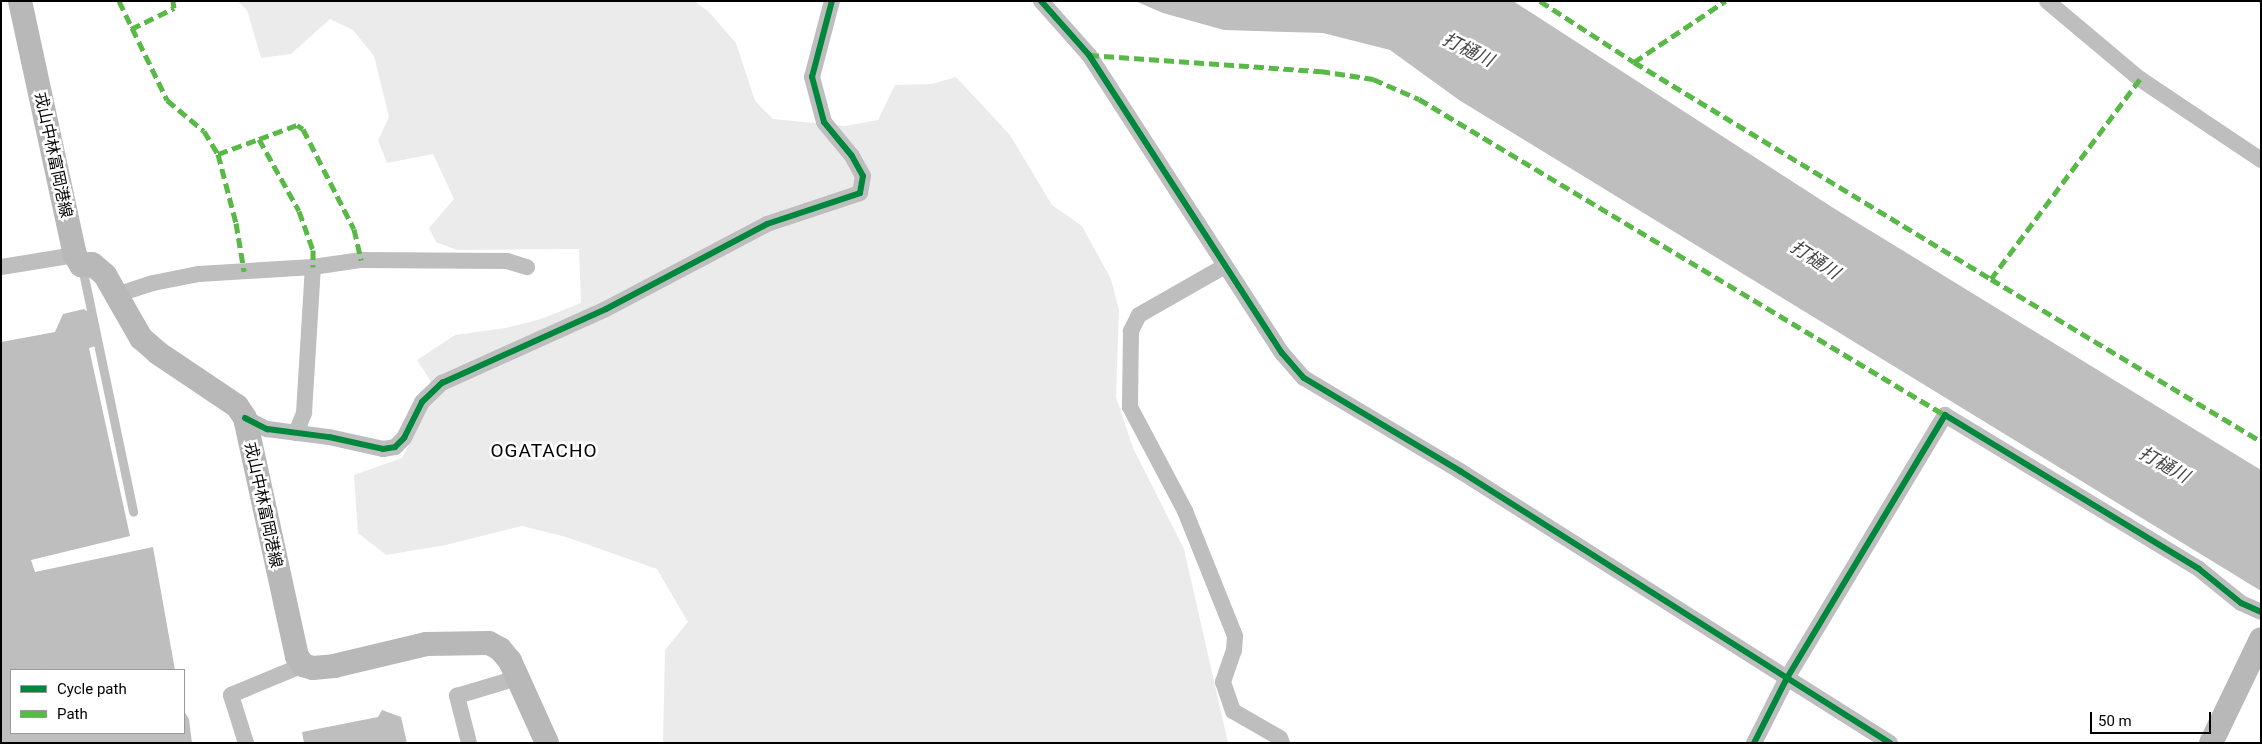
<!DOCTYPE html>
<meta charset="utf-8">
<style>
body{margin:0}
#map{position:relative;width:2262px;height:744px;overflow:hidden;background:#fff;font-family:Roboto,"Noto Sans JP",sans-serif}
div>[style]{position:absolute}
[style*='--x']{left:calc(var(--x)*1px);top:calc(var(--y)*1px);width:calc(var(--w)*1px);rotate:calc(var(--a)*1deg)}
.green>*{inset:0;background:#ebebeb}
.water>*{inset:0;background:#bebebe}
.path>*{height:3px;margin-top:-1.5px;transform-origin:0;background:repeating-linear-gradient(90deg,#b9b9b9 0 1px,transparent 0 3.5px)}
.service>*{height:9px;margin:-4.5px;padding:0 4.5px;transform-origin:4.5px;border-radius:4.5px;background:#bebebe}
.minor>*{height:16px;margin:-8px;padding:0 8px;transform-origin:8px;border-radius:8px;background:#bebebe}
.secondary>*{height:24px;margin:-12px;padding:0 12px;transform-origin:12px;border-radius:12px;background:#b8b8b8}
.quiet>*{height:5px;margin-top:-2.5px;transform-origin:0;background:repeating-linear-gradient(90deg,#58b947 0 10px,transparent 0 15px)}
.cycleway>*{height:6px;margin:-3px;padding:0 3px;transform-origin:3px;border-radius:3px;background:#00873e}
span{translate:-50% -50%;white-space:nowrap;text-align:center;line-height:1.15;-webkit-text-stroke:5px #fff;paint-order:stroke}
.street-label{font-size:16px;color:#000}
.water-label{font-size:18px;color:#434343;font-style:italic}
.quarter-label{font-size:19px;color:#000;letter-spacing:1px}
.frame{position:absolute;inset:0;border:2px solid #000;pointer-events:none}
.legend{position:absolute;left:10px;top:669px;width:175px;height:65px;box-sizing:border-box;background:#fff;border:1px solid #999;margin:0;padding:6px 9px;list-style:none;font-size:15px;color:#000}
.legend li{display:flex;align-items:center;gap:10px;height:25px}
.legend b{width:25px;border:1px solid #999}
.scale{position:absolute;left:2090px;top:712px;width:121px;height:22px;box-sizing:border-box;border:2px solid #000;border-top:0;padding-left:6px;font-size:15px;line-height:18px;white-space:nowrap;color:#000;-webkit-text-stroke:4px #fff;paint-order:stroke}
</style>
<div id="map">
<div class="green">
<div style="clip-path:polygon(237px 1px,694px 1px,709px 12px,736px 43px,755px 101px,773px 119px,845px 126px,878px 120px,895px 85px,932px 84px,956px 77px,1010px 135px,1052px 205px,1082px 226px,1111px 279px,1119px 310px,1116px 397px,1133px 448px,1184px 549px,1228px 743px,663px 743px,665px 650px,688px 622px,657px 569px,566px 537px,522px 526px,446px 545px,386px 555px,358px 533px,354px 475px,402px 458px,430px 404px,430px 380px,417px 360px,455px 335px,505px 328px,541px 319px,581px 303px,579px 249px,457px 250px,436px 242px,429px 228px,454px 199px,433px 154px,387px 163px,378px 140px,389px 117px,374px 56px,353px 30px,330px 19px,291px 54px,261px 58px,247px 10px)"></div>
</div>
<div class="water">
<div style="clip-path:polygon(1135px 1px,1513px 1px,1835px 209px,2261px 470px,2261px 591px,1459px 100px,1390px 50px,1323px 33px,1224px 30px,1163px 13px)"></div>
<div style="clip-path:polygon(84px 309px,88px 312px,96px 346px,89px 348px,130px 536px,31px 560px,35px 572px,153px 547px,175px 670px,11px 670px,11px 733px,184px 733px,184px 711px,189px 719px,192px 743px,1px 743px,1px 342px,55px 332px,63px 314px)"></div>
<div style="clip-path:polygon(382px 710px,401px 717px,407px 743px,304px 743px,302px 732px,378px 717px)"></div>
</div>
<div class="path">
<div style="--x:2260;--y:1;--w:1;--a:45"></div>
</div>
<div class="service">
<div style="--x:82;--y:267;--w:250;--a:78.2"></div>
</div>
<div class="minor">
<div style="--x:1041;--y:1;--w:72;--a:48.4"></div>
<div style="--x:1089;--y:55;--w:355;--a:57.1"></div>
<div style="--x:1282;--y:353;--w:33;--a:49"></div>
<div style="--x:1304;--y:378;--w:182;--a:30.8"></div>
<div style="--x:1460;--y:471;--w:509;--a:32.32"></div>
<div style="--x:2047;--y:1;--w:121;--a:40"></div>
<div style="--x:2140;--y:79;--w:146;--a:33.8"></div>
<div style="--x:1225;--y:266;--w:99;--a:150.3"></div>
<div style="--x:1139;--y:315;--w:18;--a:117"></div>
<div style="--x:1131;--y:331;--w:76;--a:90.8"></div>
<div style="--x:1130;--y:407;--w:118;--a:62.1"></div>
<div style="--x:1185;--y:511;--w:135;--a:68.2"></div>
<div style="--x:1235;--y:636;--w:14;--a:94"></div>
<div style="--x:1234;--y:650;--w:34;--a:109"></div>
<div style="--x:1223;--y:682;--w:31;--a:71"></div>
<div style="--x:1233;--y:711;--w:54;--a:29.9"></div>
<div style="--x:1280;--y:738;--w:5;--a:68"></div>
<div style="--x:1;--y:267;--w:75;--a:-9.2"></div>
<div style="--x:116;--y:295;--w:39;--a:-18"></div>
<div style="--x:153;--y:283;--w:47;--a:-11.1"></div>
<div style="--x:199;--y:274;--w:114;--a:-3.5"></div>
<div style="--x:313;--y:267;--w:49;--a:-8.3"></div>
<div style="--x:361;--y:260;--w:146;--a:0.4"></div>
<div style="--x:507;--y:261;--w:21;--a:17"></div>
<div style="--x:245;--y:418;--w:25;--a:27"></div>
<div style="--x:267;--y:429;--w:63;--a:7.4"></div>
<div style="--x:329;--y:437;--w:55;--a:12.5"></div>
<div style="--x:383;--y:449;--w:12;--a:-9"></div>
<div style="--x:395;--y:447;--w:13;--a:-45"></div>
<div style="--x:404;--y:438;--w:40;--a:-63.4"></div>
<div style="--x:422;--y:402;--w:28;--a:-44"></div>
<div style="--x:442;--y:383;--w:180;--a:-24.3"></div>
<div style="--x:606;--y:309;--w:182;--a:-27.8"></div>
<div style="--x:767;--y:224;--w:98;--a:-18.4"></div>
<div style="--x:860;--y:193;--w:17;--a:-80"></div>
<div style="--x:863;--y:176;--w:23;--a:-119"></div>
<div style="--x:852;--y:156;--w:44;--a:-129.5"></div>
<div style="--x:824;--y:122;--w:47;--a:-104.9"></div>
<div style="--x:812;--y:77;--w:79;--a:-75.3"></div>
<div style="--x:296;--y:433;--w:22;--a:-68"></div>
<div style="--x:304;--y:413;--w:146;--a:-86.5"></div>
<div style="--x:246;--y:743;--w:50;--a:-107.4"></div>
<div style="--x:231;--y:695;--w:78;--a:-22.6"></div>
<div style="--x:469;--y:743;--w:49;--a:-104.3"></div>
<div style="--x:457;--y:696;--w:63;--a:-16.7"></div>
<div style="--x:1754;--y:743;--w:73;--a:-63.1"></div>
<div style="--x:1787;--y:678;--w:307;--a:-59"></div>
<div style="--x:1945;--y:415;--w:297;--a:31.2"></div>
<div style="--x:2199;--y:569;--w:54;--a:39"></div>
<div style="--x:2241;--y:603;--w:22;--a:24"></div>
</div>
<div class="secondary">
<div style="--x:20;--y:1;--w:260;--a:77.8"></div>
<div style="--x:75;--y:255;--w:12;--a:59"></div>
<div style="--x:81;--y:265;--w:11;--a:-5"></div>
<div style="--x:92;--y:264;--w:17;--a:40"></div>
<div style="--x:105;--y:275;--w:73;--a:60.3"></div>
<div style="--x:141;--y:338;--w:23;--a:41"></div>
<div style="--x:158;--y:353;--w:95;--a:33.9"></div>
<div style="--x:237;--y:406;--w:14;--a:56"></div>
<div style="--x:245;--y:418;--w:244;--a:77.7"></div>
<div style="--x:297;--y:656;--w:11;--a:56"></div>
<div style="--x:303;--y:665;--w:10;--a:17"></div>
<div style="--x:313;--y:668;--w:21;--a:-5"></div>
<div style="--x:334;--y:666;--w:95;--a:-13.4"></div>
<div style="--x:426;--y:644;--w:63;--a:-0.9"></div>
<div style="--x:489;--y:643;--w:13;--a:29"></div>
<div style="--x:500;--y:649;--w:16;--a:50"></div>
<div style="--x:510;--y:661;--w:90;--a:65.7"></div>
<div style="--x:2211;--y:743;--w:115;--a:-64.3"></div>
</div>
<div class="quiet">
<div style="--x:119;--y:1;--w:110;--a:64.1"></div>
<div style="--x:167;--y:100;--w:48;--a:40"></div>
<div style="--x:204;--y:131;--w:27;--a:59"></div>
<div style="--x:218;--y:154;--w:71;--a:75.4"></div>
<div style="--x:236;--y:223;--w:49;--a:80.5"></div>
<div style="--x:1540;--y:1;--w:112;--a:33"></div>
<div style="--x:1634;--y:62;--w:418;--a:31.3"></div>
<div style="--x:131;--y:29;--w:48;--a:-26"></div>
<div style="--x:174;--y:8;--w:7;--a:-98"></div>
<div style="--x:1089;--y:55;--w:232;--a:4"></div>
<div style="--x:1320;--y:71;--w:54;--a:8.6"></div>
<div style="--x:1373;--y:79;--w:50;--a:23.5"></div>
<div style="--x:1419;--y:99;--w:614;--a:31"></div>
<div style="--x:1634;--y:62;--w:110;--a:-33.8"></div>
<div style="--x:2140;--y:79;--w:249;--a:126.7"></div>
<div style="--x:1991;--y:279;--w:315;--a:31"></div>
<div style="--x:259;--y:139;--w:40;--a:-20.2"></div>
<div style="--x:297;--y:125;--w:7;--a:34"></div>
<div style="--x:303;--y:129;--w:112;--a:63"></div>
<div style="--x:354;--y:229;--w:32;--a:77"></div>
<div style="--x:218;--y:154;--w:44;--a:-20.1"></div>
<div style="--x:259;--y:139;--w:82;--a:60.9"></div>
<div style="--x:299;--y:211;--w:41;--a:70.3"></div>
<div style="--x:313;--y:250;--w:17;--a:90"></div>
</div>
<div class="cycleway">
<div style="--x:1041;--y:1;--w:72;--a:48.4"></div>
<div style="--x:1089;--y:55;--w:355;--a:57.1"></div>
<div style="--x:1282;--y:353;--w:33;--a:49"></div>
<div style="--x:1304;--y:378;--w:182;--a:30.8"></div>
<div style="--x:1460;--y:471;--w:509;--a:32.32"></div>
<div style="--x:245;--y:418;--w:25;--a:27"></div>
<div style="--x:267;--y:429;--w:63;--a:7.4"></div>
<div style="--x:329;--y:437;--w:55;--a:12.5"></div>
<div style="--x:383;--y:449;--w:12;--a:-9"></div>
<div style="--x:395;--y:447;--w:13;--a:-45"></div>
<div style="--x:404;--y:438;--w:40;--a:-63.4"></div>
<div style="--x:422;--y:402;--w:28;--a:-44"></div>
<div style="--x:442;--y:383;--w:180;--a:-24.3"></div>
<div style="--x:606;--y:309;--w:182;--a:-27.8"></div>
<div style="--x:767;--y:224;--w:98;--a:-18.4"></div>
<div style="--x:860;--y:193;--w:17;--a:-80"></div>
<div style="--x:863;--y:176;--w:23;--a:-119"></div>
<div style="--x:852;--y:156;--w:44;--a:-129.5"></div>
<div style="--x:824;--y:122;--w:47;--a:-104.9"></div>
<div style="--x:812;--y:77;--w:79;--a:-75.3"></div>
<div style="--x:1754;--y:743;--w:73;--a:-63.1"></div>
<div style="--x:1787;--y:678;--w:307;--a:-59"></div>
<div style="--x:1945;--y:415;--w:297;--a:31.2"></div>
<div style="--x:2199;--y:569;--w:54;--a:39"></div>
<div style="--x:2241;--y:603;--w:22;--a:24"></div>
</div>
<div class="street-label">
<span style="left:53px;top:155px;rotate:78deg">戎山中林富岡港線</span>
<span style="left:263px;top:505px;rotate:78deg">戎山中林富岡港線</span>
</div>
<div class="water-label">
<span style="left:1468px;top:50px;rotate:26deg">打樋川</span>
<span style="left:1815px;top:260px;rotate:33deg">打樋川</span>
<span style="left:2164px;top:465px;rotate:29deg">打樋川</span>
</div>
<div class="quarter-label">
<span style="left:544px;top:451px">OGATACHO</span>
</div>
<div class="frame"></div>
<ul class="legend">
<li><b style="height:6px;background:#00873e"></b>Cycle path</li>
<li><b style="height:6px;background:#58b947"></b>Path</li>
</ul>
<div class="scale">50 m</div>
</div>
